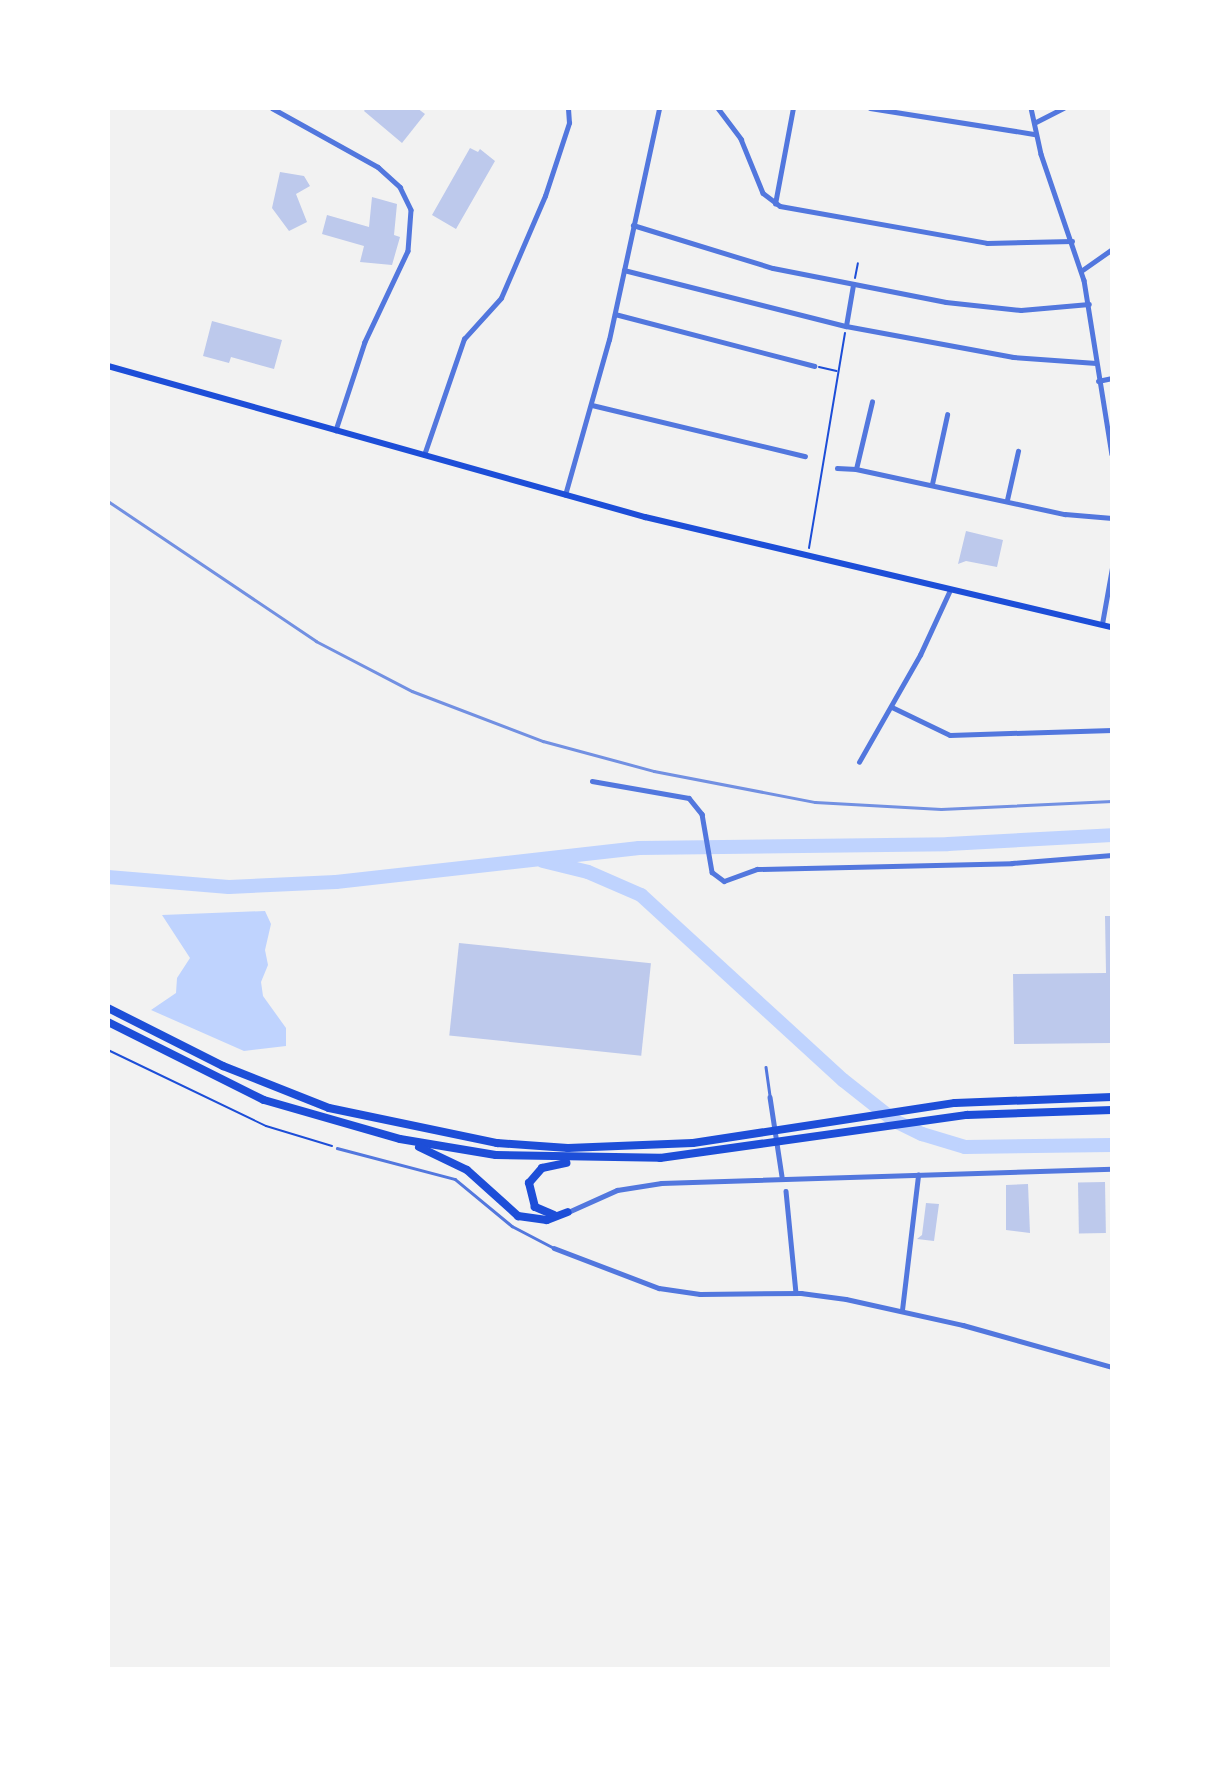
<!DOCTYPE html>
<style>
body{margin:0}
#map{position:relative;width:1220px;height:1777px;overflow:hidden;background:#f2f2f2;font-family:Rubik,sans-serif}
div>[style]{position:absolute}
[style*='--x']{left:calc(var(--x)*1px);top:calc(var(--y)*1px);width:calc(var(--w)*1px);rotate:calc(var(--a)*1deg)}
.water>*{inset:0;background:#bfd3fe}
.river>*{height:14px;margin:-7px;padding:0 7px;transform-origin:7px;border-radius:7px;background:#bfd3fe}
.building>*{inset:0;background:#bdc9ec;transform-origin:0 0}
.path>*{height:2px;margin:-1px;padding:0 1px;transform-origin:1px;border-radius:1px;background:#1d4ed8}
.service>*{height:2.5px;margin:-1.25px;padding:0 1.25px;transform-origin:1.25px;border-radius:1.25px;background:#5277de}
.minor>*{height:4.5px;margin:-2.25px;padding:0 2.25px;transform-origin:2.25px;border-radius:2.25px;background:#5277de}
.tertiary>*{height:5px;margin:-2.5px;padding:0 2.5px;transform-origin:2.5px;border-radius:2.5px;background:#5277de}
.secondary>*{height:6px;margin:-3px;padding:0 3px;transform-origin:3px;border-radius:3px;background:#1d4ed8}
.motorway>*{height:8px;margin:-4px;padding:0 4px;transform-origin:4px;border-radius:4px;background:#1d4ed8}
.rail>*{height:2.5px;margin:-1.25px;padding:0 1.25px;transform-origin:1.25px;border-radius:1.25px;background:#7290e2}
span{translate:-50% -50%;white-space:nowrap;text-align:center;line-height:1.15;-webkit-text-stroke:5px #fff;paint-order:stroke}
.frame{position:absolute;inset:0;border:110px solid #fff;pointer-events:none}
</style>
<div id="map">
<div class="water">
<div style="clip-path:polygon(265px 911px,271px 924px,265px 950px,268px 965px,261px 982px,263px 996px,286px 1028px,286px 1046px,244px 1051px,151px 1010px,176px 993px,177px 978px,190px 958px,162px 915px)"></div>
</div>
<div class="river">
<div style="--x:543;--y:861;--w:46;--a:13.7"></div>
<div style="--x:588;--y:872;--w:58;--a:23.5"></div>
<div style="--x:641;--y:895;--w:274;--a:42.5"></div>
<div style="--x:843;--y:1080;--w:66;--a:38.3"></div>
<div style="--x:895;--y:1121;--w:30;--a:26"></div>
<div style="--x:922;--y:1134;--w:45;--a:16.8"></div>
<div style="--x:965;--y:1147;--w:147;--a:-0.8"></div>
<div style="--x:108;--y:877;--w:121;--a:4.7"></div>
<div style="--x:229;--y:887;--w:107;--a:-2.7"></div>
<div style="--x:336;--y:882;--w:305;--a:-6.4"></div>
<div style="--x:639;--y:848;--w:309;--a:-0.7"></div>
<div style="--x:948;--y:844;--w:164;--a:-3.1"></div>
</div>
<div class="building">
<div style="clip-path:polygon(366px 108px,417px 108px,425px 114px,402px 143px,364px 111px)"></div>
<div style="clip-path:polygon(470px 148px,478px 152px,480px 149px,495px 161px,456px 229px,432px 215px)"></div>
<div style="clip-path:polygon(280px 172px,304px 176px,310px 186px,296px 194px,307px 222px,289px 231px,272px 208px)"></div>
<div style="clip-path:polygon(372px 197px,397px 204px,394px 235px,400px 237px,392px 265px,360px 262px,364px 246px,322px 234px,327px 215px,369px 227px)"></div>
<div style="clip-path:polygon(212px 321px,282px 340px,274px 369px,231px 357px,229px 363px,203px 356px)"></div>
<div style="clip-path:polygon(966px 531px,1003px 540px,997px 567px,966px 561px,958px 564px)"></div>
<div style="clip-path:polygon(1105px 916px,1112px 916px,1112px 1043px,1014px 1044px,1013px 974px,1106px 973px)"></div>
<div style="left:459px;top:943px;width:193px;height:93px;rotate:6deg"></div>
<div style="left:1105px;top:1182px;width:51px;height:27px;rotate:89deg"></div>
<div style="clip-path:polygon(1028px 1184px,1030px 1233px,1006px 1230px,1006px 1185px)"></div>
<div style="clip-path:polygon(926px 1203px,939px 1204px,934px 1241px,917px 1239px,922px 1235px)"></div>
</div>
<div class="path">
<div style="--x:855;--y:278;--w:15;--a:-79"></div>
<div style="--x:819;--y:367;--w:18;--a:13"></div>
<div style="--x:809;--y:548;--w:218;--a:-80.5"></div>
<div style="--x:108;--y:1050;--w:175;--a:25.7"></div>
<div style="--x:266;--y:1126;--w:69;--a:16.9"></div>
</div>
<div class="service">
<div style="--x:766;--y:1067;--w:30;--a:82"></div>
<div style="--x:337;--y:1148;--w:122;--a:14.7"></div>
<div style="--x:455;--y:1179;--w:74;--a:39.5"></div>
<div style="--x:512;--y:1226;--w:47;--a:27.6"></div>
</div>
<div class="minor">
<div style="--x:272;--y:108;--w:121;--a:29.1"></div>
<div style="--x:378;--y:167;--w:30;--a:42"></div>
<div style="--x:400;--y:187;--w:25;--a:64"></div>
<div style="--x:411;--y:210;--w:41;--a:94.2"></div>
<div style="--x:408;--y:251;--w:101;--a:115.3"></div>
<div style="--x:365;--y:342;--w:93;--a:108.2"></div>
<div style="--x:718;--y:108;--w:39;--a:53"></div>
<div style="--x:741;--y:139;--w:58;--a:67.8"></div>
<div style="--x:763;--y:193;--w:21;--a:37"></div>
<div style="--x:780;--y:206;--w:210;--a:10.1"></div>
<div style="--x:987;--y:243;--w:85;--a:-1.3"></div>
<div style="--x:870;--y:108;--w:167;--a:9"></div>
<div style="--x:1031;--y:108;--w:47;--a:77.7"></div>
<div style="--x:1041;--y:154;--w:133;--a:71.2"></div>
<div style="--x:1084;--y:280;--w:176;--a:80.9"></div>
<div style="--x:1034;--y:123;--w:33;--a:-27"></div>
<div style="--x:775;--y:204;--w:98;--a:-79.4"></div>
<div style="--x:633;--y:225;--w:146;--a:17.1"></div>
<div style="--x:773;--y:268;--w:176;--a:11.1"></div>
<div style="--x:946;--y:302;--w:75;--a:6.1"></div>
<div style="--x:1021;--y:310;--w:68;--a:-5"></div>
<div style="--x:624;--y:270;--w:229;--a:14.2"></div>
<div style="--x:846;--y:326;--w:170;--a:10.5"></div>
<div style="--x:1013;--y:357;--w:83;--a:4.1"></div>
<div style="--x:1081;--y:271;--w:38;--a:-35"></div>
<div style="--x:615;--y:314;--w:206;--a:14.6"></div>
<div style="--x:846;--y:326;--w:42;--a:-80.3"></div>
<div style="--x:1098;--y:381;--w:14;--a:-12"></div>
<div style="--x:592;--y:405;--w:219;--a:13.5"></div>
<div style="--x:424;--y:455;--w:123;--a:-71"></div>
<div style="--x:464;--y:339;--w:55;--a:-47.9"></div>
<div style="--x:501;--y:298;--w:111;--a:-66.7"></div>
<div style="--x:545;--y:196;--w:77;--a:-71.8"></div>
<div style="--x:569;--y:123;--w:15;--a:-94"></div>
<div style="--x:837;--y:468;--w:19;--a:3"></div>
<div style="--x:856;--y:469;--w:214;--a:12.2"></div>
<div style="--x:1065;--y:514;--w:47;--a:4.9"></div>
<div style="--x:856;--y:469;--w:69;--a:-76.6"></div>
<div style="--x:932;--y:484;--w:71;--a:-77.7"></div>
<div style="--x:565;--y:495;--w:161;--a:-74.2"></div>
<div style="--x:609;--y:340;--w:237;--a:-77.8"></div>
<div style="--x:1007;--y:500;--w:50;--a:-77.3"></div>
<div style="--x:1102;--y:624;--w:57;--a:-79.9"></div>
<div style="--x:892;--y:707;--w:64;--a:25.8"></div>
<div style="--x:950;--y:735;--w:162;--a:-1.8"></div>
<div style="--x:859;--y:762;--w:123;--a:-60.3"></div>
<div style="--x:920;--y:655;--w:72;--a:-65.2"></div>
<div style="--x:592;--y:781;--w:98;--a:9.9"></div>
<div style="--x:689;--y:798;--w:21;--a:51"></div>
<div style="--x:702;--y:814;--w:59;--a:80.2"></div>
<div style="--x:712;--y:872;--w:15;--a:37"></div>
<div style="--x:724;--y:881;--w:35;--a:-20"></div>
<div style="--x:757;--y:869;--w:255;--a:-1.3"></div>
<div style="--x:1012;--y:863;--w:100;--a:-4.6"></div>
<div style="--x:770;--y:1097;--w:80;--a:81.4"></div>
<div style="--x:786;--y:1191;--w:102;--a:84.4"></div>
<div style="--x:554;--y:1248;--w:112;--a:20.9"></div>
<div style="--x:659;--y:1288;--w:41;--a:8.3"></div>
<div style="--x:700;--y:1294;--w:101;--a:-0.6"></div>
<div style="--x:801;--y:1293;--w:45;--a:7.6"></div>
<div style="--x:846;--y:1299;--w:120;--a:12.5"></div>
<div style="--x:963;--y:1325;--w:155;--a:15.7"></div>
<div style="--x:902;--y:1310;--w:136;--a:-83.2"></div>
</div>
<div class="tertiary">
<div style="--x:568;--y:1212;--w:54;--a:-24.2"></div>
<div style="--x:617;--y:1190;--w:45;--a:-9"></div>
<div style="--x:661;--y:1183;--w:451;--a:-1.8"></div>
</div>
<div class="secondary">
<div style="--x:108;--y:366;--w:558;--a:15.71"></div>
<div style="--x:645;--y:517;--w:480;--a:13.3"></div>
</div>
<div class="motorway">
<div style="--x:108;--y:1008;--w:129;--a:26.8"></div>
<div style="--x:223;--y:1066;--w:114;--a:21.6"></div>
<div style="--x:329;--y:1108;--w:172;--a:11.8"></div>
<div style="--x:497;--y:1143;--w:71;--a:4"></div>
<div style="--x:568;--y:1148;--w:125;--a:-2.3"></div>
<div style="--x:693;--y:1143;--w:265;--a:-8.7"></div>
<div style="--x:955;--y:1103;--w:157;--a:-2.2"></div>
<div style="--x:108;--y:1022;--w:174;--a:26.6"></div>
<div style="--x:264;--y:1100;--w:141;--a:16"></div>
<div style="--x:400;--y:1139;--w:97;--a:9.5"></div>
<div style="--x:496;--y:1155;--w:164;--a:1"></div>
<div style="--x:660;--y:1158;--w:310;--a:-8"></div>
<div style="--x:967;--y:1115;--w:145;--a:-2"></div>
<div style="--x:419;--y:1147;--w:53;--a:25.6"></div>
<div style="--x:467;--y:1170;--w:69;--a:42"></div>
<div style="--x:518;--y:1216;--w:29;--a:8"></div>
<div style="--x:547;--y:1220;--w:22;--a:-21"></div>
<div style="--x:554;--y:1215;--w:21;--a:-157"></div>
<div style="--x:535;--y:1207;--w:25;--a:-104"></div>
<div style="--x:529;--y:1183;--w:20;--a:-49"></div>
<div style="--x:542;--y:1168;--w:25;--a:-12"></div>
</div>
<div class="rail">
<div style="--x:108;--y:501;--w:251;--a:33.9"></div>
<div style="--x:316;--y:641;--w:108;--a:27.5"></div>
<div style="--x:412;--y:691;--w:140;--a:20.9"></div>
<div style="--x:543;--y:741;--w:115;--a:15.1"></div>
<div style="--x:654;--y:771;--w:164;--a:10.9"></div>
<div style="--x:815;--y:802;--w:126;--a:3.2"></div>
<div style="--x:941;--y:809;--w:171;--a:-2.7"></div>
</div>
<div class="frame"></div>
</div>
